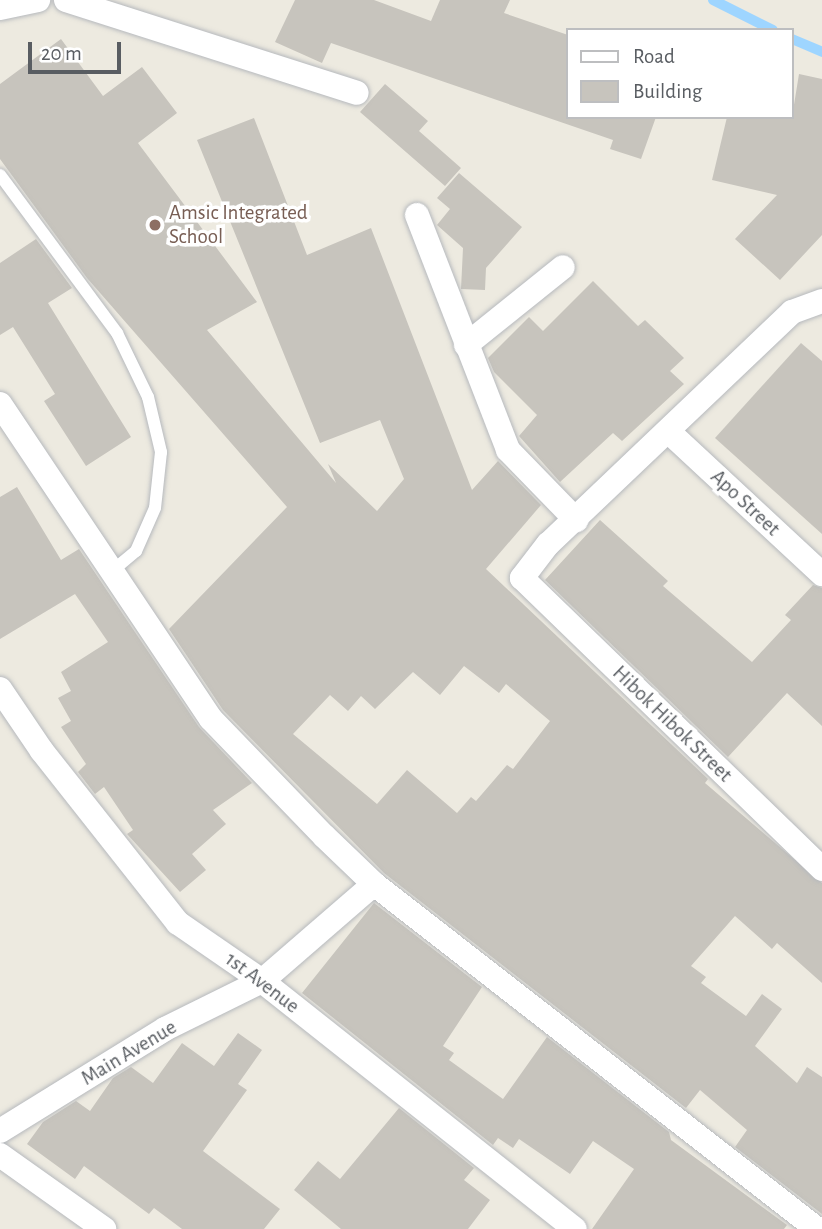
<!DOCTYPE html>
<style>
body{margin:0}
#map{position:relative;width:822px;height:1229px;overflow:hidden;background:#edeae0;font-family:"Alegreya Sans",sans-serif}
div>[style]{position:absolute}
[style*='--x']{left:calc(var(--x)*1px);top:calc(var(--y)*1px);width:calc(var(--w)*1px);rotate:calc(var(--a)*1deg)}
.stream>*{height:10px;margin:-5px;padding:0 5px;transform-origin:5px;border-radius:5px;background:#9ed5ff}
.building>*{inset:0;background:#c7c4bd}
.roads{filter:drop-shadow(0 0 2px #b6b9bd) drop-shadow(0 0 2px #b6b9bd)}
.lane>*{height:12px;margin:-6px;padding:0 6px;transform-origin:6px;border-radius:6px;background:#fff}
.street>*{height:24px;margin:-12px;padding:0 12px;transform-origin:12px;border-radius:12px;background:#fff}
.dots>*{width:19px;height:19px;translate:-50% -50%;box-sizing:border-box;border:4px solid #fff;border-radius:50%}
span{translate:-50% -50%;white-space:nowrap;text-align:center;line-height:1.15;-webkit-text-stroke:7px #fff;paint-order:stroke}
.education-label{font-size:21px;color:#785e54}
.left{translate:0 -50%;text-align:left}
.street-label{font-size:21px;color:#595d62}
.legend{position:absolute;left:566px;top:28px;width:228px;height:91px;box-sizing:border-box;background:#fff;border:2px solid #bdbec0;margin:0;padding:9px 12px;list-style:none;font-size:21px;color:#595d62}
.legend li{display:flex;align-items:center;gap:14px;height:35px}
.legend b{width:35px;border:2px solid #bdbec0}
.scale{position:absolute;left:28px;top:42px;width:93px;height:32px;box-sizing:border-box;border:4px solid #595d62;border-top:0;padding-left:9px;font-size:21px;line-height:24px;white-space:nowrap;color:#595d62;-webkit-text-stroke:5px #fff;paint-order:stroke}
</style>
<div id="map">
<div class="stream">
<div style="--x:713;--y:0;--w:67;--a:26.6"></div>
<div style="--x:792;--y:39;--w:33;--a:23"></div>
</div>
<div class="building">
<div style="clip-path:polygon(295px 0,374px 0,431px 21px,440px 0,510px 0,504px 13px,568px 35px,568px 117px,656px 117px,641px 159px,610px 149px,613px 140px,331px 43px,322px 63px,275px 42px)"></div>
<div style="clip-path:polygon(evenodd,61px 39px,103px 96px,142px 67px,177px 113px,138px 143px,257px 302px,207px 330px,336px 483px,328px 464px,377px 511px,404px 479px,380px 420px,320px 443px,197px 140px,254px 118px,307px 255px,371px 228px,472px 490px,498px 461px,541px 505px,486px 569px,708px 779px,705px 783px,822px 883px,822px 983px,777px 943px,772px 949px,735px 916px,691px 966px,706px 977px,701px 983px,746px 1016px,762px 994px,782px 1009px,755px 1046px,797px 1083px,807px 1067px,822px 1077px,822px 1214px,735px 1147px,747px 1130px,700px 1090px,686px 1108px,384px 873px,223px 710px,169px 629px,287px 507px,87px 278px,0 159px,0 84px,61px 39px,464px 666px,499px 693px,506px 684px,550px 721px,513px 769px,507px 765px,476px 801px,471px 797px,457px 813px,407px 770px,377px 804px,293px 734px,330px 695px,348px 711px,361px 696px,375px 709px,413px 672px,440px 695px,464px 666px)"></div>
<div style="clip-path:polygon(799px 74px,822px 79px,822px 235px,780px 280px,735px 239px,777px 195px,712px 180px,727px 117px,792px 117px)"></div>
<div style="clip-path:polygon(385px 84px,428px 121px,419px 131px,461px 168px,445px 186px,360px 112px)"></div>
<div style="clip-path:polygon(459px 173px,522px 227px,486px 268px,485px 290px,461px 289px,463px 248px,437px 225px,450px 209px,437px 198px)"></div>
<div style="clip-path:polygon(36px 239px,72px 288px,48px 303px,131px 437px,86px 466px,44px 401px,55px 394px,13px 327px,0 335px,0 263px)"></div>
<div style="clip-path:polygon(593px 281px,638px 326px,645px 320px,684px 358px,670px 371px,684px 384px,622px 441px,613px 433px,560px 482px,519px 436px,537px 415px,494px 372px,488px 358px,529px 317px,543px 331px)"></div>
<div style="clip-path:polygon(801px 343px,822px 361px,822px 534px,715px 438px)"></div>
<div style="clip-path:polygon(17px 487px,61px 560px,79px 549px,199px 727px,252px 783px,213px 810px,226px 824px,192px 854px,206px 870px,180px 892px,127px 834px,133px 830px,104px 787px,95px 794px,78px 772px,86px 764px,61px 727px,71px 721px,58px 698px,71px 691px,61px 672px,108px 642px,75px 594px,0 639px,0 497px)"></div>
<div style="clip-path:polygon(600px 520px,668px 581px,663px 586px,752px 662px,791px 620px,785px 615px,813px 585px,822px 588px,822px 726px,787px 693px,728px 757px,545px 580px)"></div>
<div style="clip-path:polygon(374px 903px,482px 987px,443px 1046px,454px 1053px,449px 1060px,503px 1099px,547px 1037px,669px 1132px,671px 1140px,787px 1225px,784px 1229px,592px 1229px,634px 1169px,593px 1141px,570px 1174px,519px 1139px,513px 1148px,498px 1138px,493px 1145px,302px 993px)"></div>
<div style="clip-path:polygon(238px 1033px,262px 1050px,238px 1084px,247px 1090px,203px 1151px,280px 1209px,264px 1229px,182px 1229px,154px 1208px,149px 1214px,84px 1166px,75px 1179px,27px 1144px,43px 1122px,76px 1101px,90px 1111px,113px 1078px,131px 1067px,153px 1083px,182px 1043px,214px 1066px)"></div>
<div style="clip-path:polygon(399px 1108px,474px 1168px,464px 1180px,490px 1200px,468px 1229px,341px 1229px,294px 1190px,318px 1161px,340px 1179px)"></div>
</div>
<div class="roads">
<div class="lane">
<div style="--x:0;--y:175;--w:197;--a:53.5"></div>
<div style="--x:117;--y:333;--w:71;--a:64.2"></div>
<div style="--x:148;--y:397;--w:57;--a:76.7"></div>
<div style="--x:161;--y:452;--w:56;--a:96.1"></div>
<div style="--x:155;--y:508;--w:47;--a:113.8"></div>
<div style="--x:136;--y:551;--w:31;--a:140"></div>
</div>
<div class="street">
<div style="--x:66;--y:0;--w:305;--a:17.7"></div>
<div style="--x:0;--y:8;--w:39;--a:-12"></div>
<div style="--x:417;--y:215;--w:252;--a:68.8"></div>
<div style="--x:508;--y:450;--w:98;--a:45.8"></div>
<div style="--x:822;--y:301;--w:32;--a:160"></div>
<div style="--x:792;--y:312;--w:337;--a:136.4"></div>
<div style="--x:548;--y:544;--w:43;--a:127.4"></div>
<div style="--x:522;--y:578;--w:418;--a:44.1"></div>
<div style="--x:466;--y:345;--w:124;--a:-38.8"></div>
<div style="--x:0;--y:404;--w:379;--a:56.2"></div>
<div style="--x:211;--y:719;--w:163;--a:46"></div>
<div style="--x:324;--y:836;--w:69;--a:43.8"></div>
<div style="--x:374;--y:884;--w:561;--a:37.91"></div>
<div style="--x:669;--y:432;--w:209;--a:42.9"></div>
<div style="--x:0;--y:689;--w:75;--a:55.9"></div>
<div style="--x:42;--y:751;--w:219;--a:51.7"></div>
<div style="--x:178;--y:923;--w:102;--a:34.6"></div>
<div style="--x:262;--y:981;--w:399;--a:38.4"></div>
<div style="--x:0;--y:1131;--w:194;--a:-31.7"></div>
<div style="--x:165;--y:1029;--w:108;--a:-26.3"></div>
<div style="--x:262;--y:981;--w:148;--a:-40.9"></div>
<div style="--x:0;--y:1155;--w:128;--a:35.4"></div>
</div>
</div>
<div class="dots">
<div style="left:155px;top:225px;background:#8d6e63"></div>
</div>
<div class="education-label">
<span class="left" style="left:169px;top:225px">Amsic Integrated<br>School</span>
</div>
<div class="street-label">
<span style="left:745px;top:503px;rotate:43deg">Apo Street</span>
<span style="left:672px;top:724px;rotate:44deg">Hibok Hibok Street</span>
<span style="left:262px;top:983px;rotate:37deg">1st Avenue</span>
<span style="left:129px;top:1053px;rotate:-31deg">Main Avenue</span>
</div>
<ul class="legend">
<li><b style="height:9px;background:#fff"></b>Road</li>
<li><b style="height:19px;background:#c7c4bd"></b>Building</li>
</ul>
<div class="scale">20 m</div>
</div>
